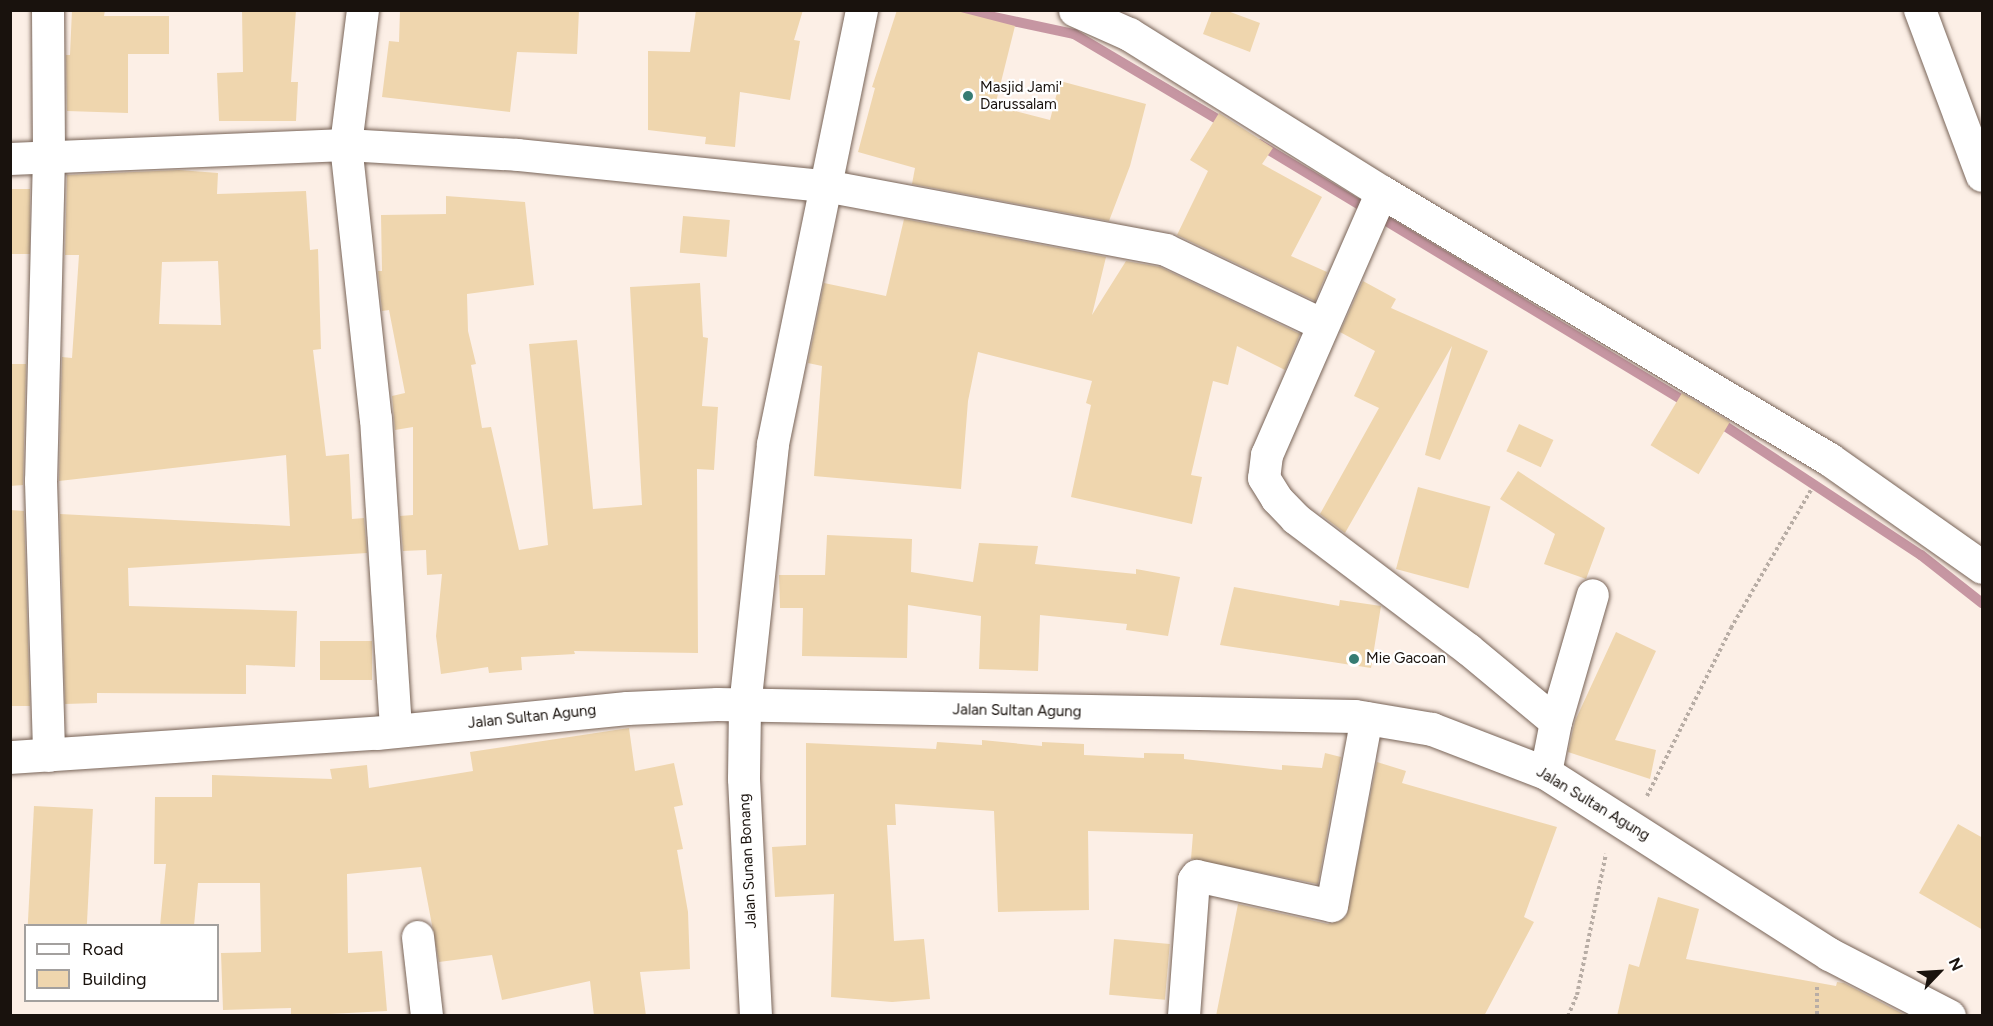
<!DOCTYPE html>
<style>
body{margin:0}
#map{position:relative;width:1993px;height:1026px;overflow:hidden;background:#fcefe6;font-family:Figtree,sans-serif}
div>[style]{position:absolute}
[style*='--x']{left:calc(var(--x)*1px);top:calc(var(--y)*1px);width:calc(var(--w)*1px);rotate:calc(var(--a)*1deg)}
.stream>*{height:10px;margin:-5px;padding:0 5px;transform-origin:5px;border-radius:5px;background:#c696a2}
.building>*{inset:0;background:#efd6ae;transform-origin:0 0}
.path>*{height:4px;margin-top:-2px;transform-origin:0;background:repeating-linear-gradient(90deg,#b8ada5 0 3px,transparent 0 6px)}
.roads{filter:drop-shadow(0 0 2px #786458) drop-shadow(0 0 2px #786458)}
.street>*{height:32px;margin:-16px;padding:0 16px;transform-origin:16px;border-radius:16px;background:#fff}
.secondary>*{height:33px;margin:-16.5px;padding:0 16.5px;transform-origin:16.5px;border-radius:16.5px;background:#fff}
.dots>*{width:16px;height:16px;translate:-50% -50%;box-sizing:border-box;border:3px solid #fff;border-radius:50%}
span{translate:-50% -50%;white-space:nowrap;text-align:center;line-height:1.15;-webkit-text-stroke:4.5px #fff;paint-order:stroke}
.poi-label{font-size:15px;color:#19120d}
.left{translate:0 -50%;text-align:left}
.street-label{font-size:15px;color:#19120d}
.frame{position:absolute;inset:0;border:12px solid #19120d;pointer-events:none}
.legend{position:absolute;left:24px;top:924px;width:195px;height:78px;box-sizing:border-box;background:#fff;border:2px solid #a3a09e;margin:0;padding:8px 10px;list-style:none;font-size:18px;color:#19120d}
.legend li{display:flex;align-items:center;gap:12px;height:30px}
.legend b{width:30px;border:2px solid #a3a09e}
.north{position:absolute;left:1909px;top:942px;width:60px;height:60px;-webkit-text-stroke:4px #fff;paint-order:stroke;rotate:65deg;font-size:16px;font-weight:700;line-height:24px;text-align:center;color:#19120d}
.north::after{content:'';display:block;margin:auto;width:21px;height:27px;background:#19120d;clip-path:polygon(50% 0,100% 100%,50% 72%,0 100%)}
</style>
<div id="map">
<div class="stream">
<div style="--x:961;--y:10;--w:116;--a:12"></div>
<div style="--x:1074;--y:34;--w:178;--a:30.7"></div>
<div style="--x:1259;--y:144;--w:502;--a:31.16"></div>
<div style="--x:1716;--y:420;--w:245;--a:33.4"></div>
<div style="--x:1921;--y:555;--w:78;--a:38.2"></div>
</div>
<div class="building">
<div style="clip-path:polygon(72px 10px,105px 10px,104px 16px,169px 16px,169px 54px,128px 54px,128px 113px,67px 111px,66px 55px,70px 55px)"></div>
<div style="clip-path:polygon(242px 10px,296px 10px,291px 82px,298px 82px,296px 121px,219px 121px,217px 73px,243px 72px)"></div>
<div style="clip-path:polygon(400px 10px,579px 10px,577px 54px,517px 52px,510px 112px,382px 97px,389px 41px,399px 42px)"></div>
<div style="clip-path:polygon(696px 10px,803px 10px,794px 40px,800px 41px,790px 100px,740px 92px,735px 147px,705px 144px,706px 137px,648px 130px,648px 51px,690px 52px)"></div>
<div style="clip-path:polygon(897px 10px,953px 10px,1015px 26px,995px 106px,1050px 120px,1060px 81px,1146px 104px,1130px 166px,1109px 221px,912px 184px,915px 168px,858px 152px,875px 88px,872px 87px)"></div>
<div style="clip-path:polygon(1212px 10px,1225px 10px,1260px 23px,1250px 52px,1203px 34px)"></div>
<div style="clip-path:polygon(1219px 113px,1273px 148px,1262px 164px,1322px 197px,1291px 256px,1327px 272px,1315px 301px,1177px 235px,1208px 171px,1190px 160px)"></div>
<div style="clip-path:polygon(evenodd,179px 170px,218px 173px,217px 194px,306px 191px,310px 250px,318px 249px,321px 349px,313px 350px,326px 456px,349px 454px,352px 519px,364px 518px,367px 553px,128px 568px,129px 606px,297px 611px,295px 667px,246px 665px,246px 694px,97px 693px,97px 703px,65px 704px,60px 514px,290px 526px,286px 455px,59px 481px,62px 357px,72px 358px,79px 255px,65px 255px,67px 175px,179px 170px,218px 261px,221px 325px,159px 324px,162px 262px,218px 261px)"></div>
<div style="left:10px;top:189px;width:20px;height:65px"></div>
<div style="clip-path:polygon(446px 196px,525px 202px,534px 285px,467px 294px,468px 331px,476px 364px,471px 365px,482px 428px,491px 427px,519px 550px,548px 545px,529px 344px,577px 340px,593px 509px,642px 505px,630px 287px,700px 283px,703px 337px,708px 338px,702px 406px,718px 407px,714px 470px,697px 469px,698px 653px,574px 651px,575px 654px,521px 657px,522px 670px,489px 673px,488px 667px,441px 674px,436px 636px,442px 574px,427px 575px,426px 550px,403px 551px,400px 516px,413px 515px,413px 427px,395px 430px,392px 396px,405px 393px,389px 310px,382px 311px,378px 271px,382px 271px,381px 215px,446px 214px)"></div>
<div style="left:683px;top:216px;width:47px;height:37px;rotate:5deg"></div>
<div style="clip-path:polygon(904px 219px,1106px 257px,1092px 315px,1126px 261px,1160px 267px,1300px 334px,1285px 370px,1237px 346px,1228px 385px,1213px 381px,1191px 475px,1202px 477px,1192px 524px,1071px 497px,1091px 405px,1086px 403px,1092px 381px,978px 352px,968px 401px,961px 489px,814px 476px,822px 366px,808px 363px,824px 283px,886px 296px)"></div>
<div style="clip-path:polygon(1363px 281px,1396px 299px,1391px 308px,1488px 351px,1440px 460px,1425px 455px,1452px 346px,1345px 533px,1320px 514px,1379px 408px,1354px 396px,1375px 351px,1340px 332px)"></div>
<div style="clip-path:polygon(10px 364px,26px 364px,23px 485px,10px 486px)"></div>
<div style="left:1682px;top:393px;width:56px;height:61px;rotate:31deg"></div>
<div style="left:1519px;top:424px;width:38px;height:30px;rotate:25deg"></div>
<div style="clip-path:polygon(1518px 471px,1605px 528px,1586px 579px,1544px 564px,1555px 534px,1500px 499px)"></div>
<div style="left:1418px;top:487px;width:75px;height:85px;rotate:15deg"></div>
<div style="clip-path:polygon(10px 510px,24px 511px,30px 706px,10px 706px)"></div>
<div style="clip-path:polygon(827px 535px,912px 539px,911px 572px,973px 582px,979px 543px,1038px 546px,1035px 564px,1136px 574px,1136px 569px,1180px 577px,1168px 636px,1126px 630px,1127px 624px,1040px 615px,1038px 671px,979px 669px,981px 616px,908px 605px,907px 658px,802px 656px,803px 608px,780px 608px,779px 575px,825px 575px)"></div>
<div style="clip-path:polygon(1234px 587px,1339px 606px,1340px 600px,1381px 606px,1371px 668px,1220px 645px)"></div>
<div style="clip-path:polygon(1616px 632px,1656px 651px,1615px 740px,1656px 750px,1650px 779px,1568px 752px,1575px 721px)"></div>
<div style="left:320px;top:641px;width:52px;height:39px"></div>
<div style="clip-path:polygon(629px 728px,635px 771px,674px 763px,683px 805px,674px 807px,683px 849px,677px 850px,688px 912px,690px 969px,640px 972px,646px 1016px,594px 1016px,590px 981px,502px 1000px,492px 955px,439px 962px,421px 867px,347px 874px,348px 953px,382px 951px,387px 1011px,291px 1016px,291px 1008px,223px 1010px,221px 953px,261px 952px,260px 883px,198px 883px,194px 926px,160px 926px,166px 864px,154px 864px,155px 797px,212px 797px,212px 775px,332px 779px,330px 769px,367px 765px,369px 788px,473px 771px,470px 752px)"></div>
<div style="clip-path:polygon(982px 740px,1042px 746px,1042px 742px,1084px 744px,1084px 755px,1144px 758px,1144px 753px,1184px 754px,1184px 759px,1282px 770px,1282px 765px,1322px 768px,1325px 753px,1341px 757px,1318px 884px,1191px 859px,1193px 834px,1088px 831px,1089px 910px,998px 912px,994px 811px,895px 804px,896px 825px,887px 825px,894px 941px,924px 939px,930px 999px,892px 1002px,831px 997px,834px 894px,775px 897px,772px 847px,806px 845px,806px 743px,936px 749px,937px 742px,982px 745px)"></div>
<div style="clip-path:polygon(1377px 762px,1406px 771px,1402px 783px,1557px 827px,1524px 917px,1534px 922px,1484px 1016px,1216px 1016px,1238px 904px,1328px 924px,1346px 917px)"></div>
<div style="left:34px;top:806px;width:59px;height:120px;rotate:3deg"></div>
<div style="clip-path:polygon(1958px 824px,1983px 838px,1983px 930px,1919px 893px)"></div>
<div style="clip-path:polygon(1658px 897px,1699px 909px,1686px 959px,1836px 986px,1837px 982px,1844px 983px,1907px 1016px,1617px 1016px,1629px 964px,1639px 967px)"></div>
<div style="left:1114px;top:939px;width:56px;height:56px;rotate:5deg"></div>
</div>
<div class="path">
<div style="--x:1647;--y:796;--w:188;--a:-63.4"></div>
<div style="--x:1731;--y:628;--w:160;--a:-59.9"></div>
<div style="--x:1817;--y:987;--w:29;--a:90"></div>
<div style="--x:1568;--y:1016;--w:23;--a:-67"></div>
<div style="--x:1577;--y:995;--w:144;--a:-78.4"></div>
</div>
<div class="roads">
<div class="street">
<div style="--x:48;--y:10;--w:146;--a:89.6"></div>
<div style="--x:49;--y:156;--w:325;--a:91.4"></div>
<div style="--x:41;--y:481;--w:275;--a:88.3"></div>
<div style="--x:363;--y:10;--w:136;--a:97.2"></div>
<div style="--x:346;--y:145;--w:276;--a:83.8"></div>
<div style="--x:376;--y:419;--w:313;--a:86.3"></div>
<div style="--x:1920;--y:10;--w:177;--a:69.5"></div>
<div style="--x:10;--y:159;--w:336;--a:-2.4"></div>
<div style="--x:346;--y:145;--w:172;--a:3.3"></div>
<div style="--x:518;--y:155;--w:309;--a:5.8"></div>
<div style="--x:825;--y:186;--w:347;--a:10.6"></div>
<div style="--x:1166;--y:250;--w:174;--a:25.5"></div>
<div style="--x:1382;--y:192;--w:287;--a:113.6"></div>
<div style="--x:1267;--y:455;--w:23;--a:97"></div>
<div style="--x:1264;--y:478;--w:25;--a:58"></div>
<div style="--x:1277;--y:499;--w:28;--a:46"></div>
<div style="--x:1296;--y:519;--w:216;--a:37.1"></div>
<div style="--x:1468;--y:649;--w:114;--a:39.7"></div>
<div style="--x:1556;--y:722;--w:52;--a:101.1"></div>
<div style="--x:1556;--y:722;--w:132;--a:-73.8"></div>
<div style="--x:418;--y:937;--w:80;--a:83.5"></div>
<div style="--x:756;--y:1016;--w:237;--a:-92.9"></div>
<div style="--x:744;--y:779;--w:72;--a:-89.2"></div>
<div style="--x:745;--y:707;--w:264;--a:-83.9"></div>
<div style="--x:773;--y:444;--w:443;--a:-78.4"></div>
<div style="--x:1184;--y:1016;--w:136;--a:-85.8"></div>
<div style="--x:1194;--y:880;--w:5;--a:-53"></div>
<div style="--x:1197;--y:876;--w:138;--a:12.5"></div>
<div style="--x:1332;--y:906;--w:191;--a:-79.5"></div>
</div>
<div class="secondary">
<div style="--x:1075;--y:10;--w:59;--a:24"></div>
<div style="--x:1129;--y:34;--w:298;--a:32"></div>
<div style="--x:1382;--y:192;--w:521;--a:30.85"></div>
<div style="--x:1829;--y:459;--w:187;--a:35.2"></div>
<div style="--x:10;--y:757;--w:367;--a:-3.8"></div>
<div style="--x:376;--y:733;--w:252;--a:-5.7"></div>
<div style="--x:627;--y:708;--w:90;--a:-2.5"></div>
<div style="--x:717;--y:704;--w:638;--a:1.08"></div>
<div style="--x:1355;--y:716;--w:78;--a:9.6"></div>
<div style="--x:1432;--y:729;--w:122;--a:21.1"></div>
<div style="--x:1546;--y:773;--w:336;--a:32.6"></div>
<div style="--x:1829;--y:954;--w:135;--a:27.3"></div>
</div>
</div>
<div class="dots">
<div style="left:968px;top:96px;background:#367c73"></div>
<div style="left:1354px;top:659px;background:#367c73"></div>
</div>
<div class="poi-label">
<span class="left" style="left:980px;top:96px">Masjid Jami'<br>Darussalam</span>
<span class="left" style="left:1366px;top:659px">Mie Gacoan</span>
</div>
<div class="street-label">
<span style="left:1017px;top:711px;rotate:1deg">Jalan Sultan Agung</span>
<span style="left:532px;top:717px;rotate:-6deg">Jalan Sultan Agung</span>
<span style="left:1593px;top:804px;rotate:31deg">Jalan Sultan Agung</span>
<span style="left:748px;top:861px;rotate:-93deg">Jalan Sunan Bonang</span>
</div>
<div class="frame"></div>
<ul class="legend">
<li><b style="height:8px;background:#fff"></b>Road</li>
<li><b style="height:16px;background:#efd6ae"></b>Building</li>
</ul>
<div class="north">N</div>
</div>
